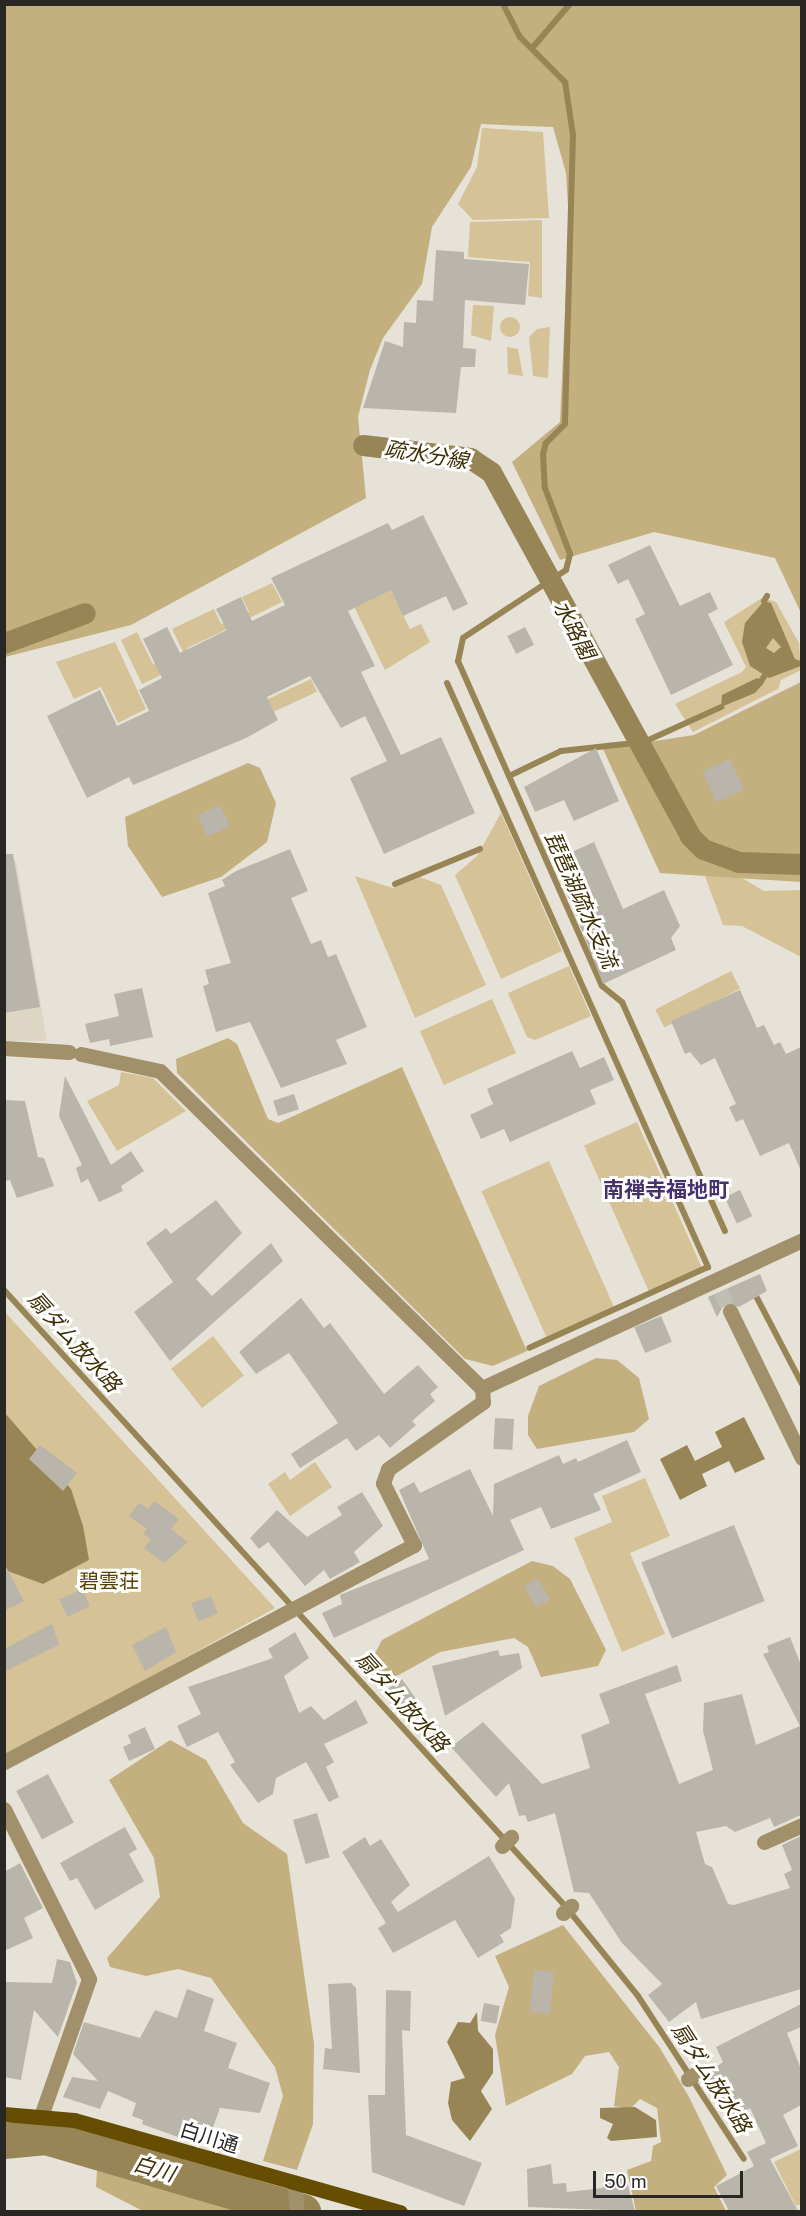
<!DOCTYPE html>
<meta charset="utf-8">
<style>
body{margin:0}
#map{position:relative;width:806px;height:2216px;overflow:hidden;background:#e6e2d8;font-family:"Public Sans","Noto Sans JP",sans-serif}
div>[style]{position:absolute}
[style*='--x']{left:calc(var(--x)*1px);top:calc(var(--y)*1px);width:calc(var(--w)*1px);rotate:calc(var(--a)*1deg)}
.built>*{inset:0;background:#ddd6c5}
.green>*{inset:0;background:#d5c296;transform-origin:0 0}
.round{border-radius:50%}
.forest>*{inset:0;background:#c4af7f}
.water>*{inset:0;background:#988555}
.stream>*{height:6px;margin:-3px;padding:0 3px;transform-origin:3px;border-radius:3px;background:#988555}
.canal>*{height:21px;margin:-10.5px;padding:0 10.5px;transform-origin:10.5px;border-radius:10.5px;background:#988555}
.river>*{height:36px;margin:-18px;padding:0 18px;transform-origin:18px;border-radius:18px;background:#988555}
.building>*{inset:0;background:#b9b5ab;transform-origin:0 0}
.minor-tunnel>*{height:15px;margin-top:-7.5px;transform-origin:0;background:repeating-linear-gradient(90deg,#c0bdb4 0 15px,transparent 0 23px)}
.minor>*{height:15px;margin:-7.5px;padding:0 7.5px;transform-origin:7.5px;border-radius:7.5px;background:#a19069}
.major>*{height:15px;margin:-7.5px;padding:0 7.5px;transform-origin:7.5px;border-radius:7.5px;background:#654d02}
span{translate:-50% -50%;white-space:nowrap;text-align:center;line-height:1.15;-webkit-text-stroke:6px #fff;paint-order:stroke}
.park-label{font-size:20px;color:#584303}
.street-label{font-size:20px;color:#292724}
.water-label{font-size:21px;color:#3d2e04;font-style:italic}
.neighbourhood-label{font-size:21px;color:#46316d;font-weight:700}
.frame{position:absolute;inset:0;border:6px solid #292724;pointer-events:none}
.scale{position:absolute;left:593px;top:2171px;width:150px;height:27px;box-sizing:border-box;border:3px solid #292724;border-top:0;padding-left:8px;font-size:18px;line-height:21px;white-space:nowrap;color:#292724;-webkit-text-stroke:4px #fff;paint-order:stroke}
</style>
<div id="map">
<div class="built">
<div style="clip-path:polygon(16px 861px,47px 1041px,5px 1041px,5px 863px)"></div>
</div>
<div class="green">
<div style="clip-path:polygon(482px 128px,543px 132px,549px 218px,473px 220px,458px 204px,477px 167px)"></div>
<div style="clip-path:polygon(542px 220px,542px 298px,528px 296px,530px 262px,468px 257px,470px 222px)"></div>
<div style="clip-path:polygon(473px 305px,494px 306px,491px 341px,471px 335px)"></div>
<div class="round" style="left:500px;top:317px;width:20px;height:20px"></div>
<div style="clip-path:polygon(550px 327px,548px 378px,533px 376px,529px 337px,537px 329px)"></div>
<div style="clip-path:polygon(507px 347px,518px 349px,523px 376px,508px 374px)"></div>
<div style="clip-path:polygon(386px 580px,410px 629px,421px 624px,430px 642px,385px 670px,349px 596px)"></div>
<div style="clip-path:polygon(272px 583px,282px 602px,241px 622px,239px 617px,249px 612px,242px 597px)"></div>
<div style="clip-path:polygon(762px 598px,776px 602px,799px 643px,801px 670px,781px 680px,778px 689px,693px 732px,675px 704px,742px 672px,746px 667px,724px 622px)"></div>
<div style="clip-path:polygon(214px 609px,221px 624px,233px 619px,236px 625px,187px 648px,193px 660px,142px 684px,121px 640px,137px 632px,153px 664px,183px 652px,172px 629px)"></div>
<div style="clip-path:polygon(115px 642px,146px 709px,118px 723px,101px 687px,74px 699px,56px 662px)"></div>
<div style="left:311px;top:679px;width:14px;height:73px;rotate:65deg"></div>
<div style="clip-path:polygon(501px 813px,562px 951px,501px 979px,455px 875px,477px 856px)"></div>
<div style="clip-path:polygon(720px 865px,764px 891px,801px 890px,801px 957px,742px 926px,723px 925px,703px 871px)"></div>
<div style="clip-path:polygon(355px 876px,393px 888px,420px 877px,441px 885px,486px 985px,415px 1018px)"></div>
<div style="clip-path:polygon(569px 966px,591px 1016px,535px 1040px,527px 1037px,508px 993px)"></div>
<div style="left:731px;top:971px;width:20px;height:85px;rotate:63deg"></div>
<div style="left:492px;top:999px;width:59px;height:79px;rotate:66deg"></div>
<div style="clip-path:polygon(121px 1072px,153px 1078px,186px 1111px,117px 1151px,87px 1101px,119px 1085px)"></div>
<div style="left:637px;top:1122px;width:159px;height:58px;rotate:66deg"></div>
<div style="left:549px;top:1161px;width:160px;height:74px;rotate:66deg"></div>
<div style="clip-path:polygon(4px 1311px,275px 1608px,5px 1758px,4px 1758px)"></div>
<div style="left:213px;top:1336px;width:50px;height:53px;rotate:52deg"></div>
<div style="clip-path:polygon(315px 1462px,332px 1487px,290px 1516px,268px 1484px,285px 1472px,290px 1480px)"></div>
<div style="clip-path:polygon(645px 1478px,670px 1536px,630px 1553px,665px 1634px,622px 1652px,574px 1538px,612px 1522px,602px 1496px)"></div>
<div style="clip-path:polygon(801px 2149px,801px 2204px,796px 2206px,774px 2162px)"></div>
</div>
<div class="forest">
<div style="clip-path:polygon(5px 4px,801px 5px,801px 613px,775px 558px,654px 532px,560px 560px,512px 462px,560px 422px,569px 223px,566px 173px,553px 127px,481px 124px,471px 167px,432px 227px,422px 284px,383px 338px,370px 370px,358px 417px,366px 498px,131px 625px,5px 657px)"></div>
<div style="clip-path:polygon(801px 682px,801px 882px,660px 873px,603px 749px,694px 735px)"></div>
<div style="clip-path:polygon(248px 763px,260px 768px,276px 803px,267px 842px,221px 877px,162px 897px,128px 846px,125px 817px)"></div>
<div style="clip-path:polygon(228px 1038px,237px 1044px,268px 1119px,278px 1123px,402px 1067px,527px 1351px,493px 1366px,465px 1359px,177px 1073px,176px 1059px)"></div>
<div style="clip-path:polygon(596px 1358px,617px 1360px,639px 1378px,649px 1419px,634px 1432px,537px 1449px,528px 1435px,528px 1416px,539px 1386px)"></div>
<div style="clip-path:polygon(532px 1561px,553px 1566px,570px 1579px,606px 1650px,598px 1666px,541px 1677px,528px 1647px,514px 1638px,440px 1652px,397px 1676px,384px 1676px,370px 1663px,382px 1640px)"></div>
<div style="clip-path:polygon(170px 1740px,206px 1760px,243px 1823px,287px 1854px,314px 2044px,313px 2124px,297px 2170px,263px 2161px,283px 2096px,275px 2067px,211px 1978px,178px 1969px,146px 1976px,110px 1967px,107px 1958px,160px 1897px,154px 1858px,109px 1780px)"></div>
<div style="clip-path:polygon(563px 1925px,660px 2048px,689px 2097px,727px 2175px,714px 2187px,726px 2211px,636px 2211px,627px 2170px,651px 2161px,653px 2146px,661px 2142px,657px 2108px,640px 2099px,630px 2109px,614px 2106px,619px 2067px,609px 2052px,585px 2056px,572px 2074px,506px 2106px,495px 2035px,509px 1987px,495px 1956px)"></div>
<div style="clip-path:polygon(109px 2161px,250px 2208px,255px 2211px,143px 2211px,96px 2187px,97px 2170px)"></div>
</div>
<div class="water">
<div style="clip-path:polygon(evenodd,764px 601px,771px 603px,795px 659px,801px 661px,801px 666px,769px 678px,750px 666px,742px 642px,745px 623px,764px 601px,773px 638px,781px 647px,774px 653px,766px 648px,773px 638px)"></div>
<div style="clip-path:polygon(757px 678px,764px 683px,755px 693px,721px 707px,722px 695px)"></div>
<div style="clip-path:polygon(5px 1413px,71px 1489px,83px 1526px,89px 1560px,43px 1584px,5px 1570px)"></div>
<div style="clip-path:polygon(744px 1417px,765px 1459px,735px 1473px,729px 1461px,702px 1474px,707px 1486px,680px 1500px,660px 1459px,687px 1445px,695px 1461px,722px 1447px,715px 1432px)"></div>
<div style="clip-path:polygon(477px 2012px,478px 2031px,493px 2049px,493px 2073px,481px 2091px,492px 2109px,470px 2141px,452px 2120px,448px 2103px,451px 2082px,465px 2078px,447px 2042px,458px 2022px,470px 2023px)"></div>
<div style="clip-path:polygon(635px 2107px,656px 2120px,657px 2137px,611px 2141px,607px 2138px,613px 2124px,600px 2118px,600px 2108px)"></div>
</div>
<div class="stream">
<div style="--x:503;--y:4;--w:37;--a:63"></div>
<div style="--x:520;--y:37;--w:64;--a:45"></div>
<div style="--x:565;--y:82;--w:54;--a:81.4"></div>
<div style="--x:573;--y:135;--w:289;--a:91.6"></div>
<div style="--x:565;--y:424;--w:27;--a:135"></div>
<div style="--x:546;--y:443;--w:11;--a:105"></div>
<div style="--x:543;--y:454;--w:34;--a:87"></div>
<div style="--x:545;--y:488;--w:71;--a:69.3"></div>
<div style="--x:570;--y:554;--w:16;--a:104"></div>
<div style="--x:566;--y:570;--w:123;--a:146.6"></div>
<div style="--x:463;--y:638;--w:24;--a:102"></div>
<div style="--x:458;--y:661;--w:355;--a:66.1"></div>
<div style="--x:602;--y:986;--w:26;--a:39"></div>
<div style="--x:622;--y:1002;--w:251;--a:65.8"></div>
<div style="--x:533;--y:47;--w:57;--a:-49.3"></div>
<div style="--x:764;--y:601;--w:6;--a:-59"></div>
<div style="--x:761;--y:681;--w:7;--a:-56"></div>
<div style="--x:447;--y:683;--w:640;--a:65.92"></div>
<div style="--x:708;--y:1267;--w:196;--a:155.7"></div>
<div style="--x:509;--y:776;--w:58;--a:-25.7"></div>
<div style="--x:561;--y:751;--w:83;--a:-6.2"></div>
<div style="--x:644;--y:742;--w:85;--a:-24.4"></div>
<div style="--x:395;--y:884;--w:92;--a:-22.4"></div>
<div style="--x:4;--y:1290;--w:835;--a:47.67"></div>
<div style="--x:566;--y:1907;--w:114;--a:51"></div>
<div style="--x:638;--y:1996;--w:194;--a:57"></div>
<div style="--x:757;--y:1298;--w:97;--a:62.4"></div>
</div>
<div class="canal">
<div style="--x:363;--y:445;--w:108;--a:6.9"></div>
<div style="--x:470;--y:458;--w:25;--a:34"></div>
<div style="--x:491;--y:472;--w:415;--a:61.3"></div>
<div style="--x:690;--y:836;--w:18;--a:45"></div>
<div style="--x:703;--y:849;--w:37;--a:20"></div>
<div style="--x:738;--y:862;--w:64;--a:1.8"></div>
<div style="--x:4;--y:643;--w:86;--a:-20.3"></div>
</div>
<div class="river">
<div style="--x:4;--y:2141;--w:42;--a:-5.4"></div>
<div style="--x:46;--y:2137;--w:268;--a:16.3"></div>
</div>
<div class="building">
<div style="clip-path:polygon(436px 250px,464px 252px,464px 259px,529px 264px,525px 305px,465px 300px,463px 348px,476px 349px,475px 367px,461px 367px,456px 413px,363px 408px,385px 341px,403px 347px,404px 322px,416px 323px,417px 300px,433px 301px)"></div>
<div style="clip-path:polygon(423px 515px,468px 604px,453px 611px,446px 596px,403px 616px,391px 590px,348px 611px,375px 666px,361px 672px,401px 755px,441px 737px,475px 813px,384px 854px,350px 778px,387px 761px,365px 716px,341px 728px,310px 676px,267px 697px,278px 720px,246px 738px,133px 785px,129px 777px,87px 798px,47px 716px,100px 690px,117px 726px,149px 711px,139px 690px,162px 678px,143px 639px,167px 627px,180px 653px,227px 630px,216px 609px,241px 597px,252px 621px,285px 605px,271px 578px,388px 523px,392px 530px)"></div>
<div style="clip-path:polygon(650px 545px,680px 606px,710px 592px,718px 609px,708px 614px,733px 665px,671px 695px,635px 619px,645px 614px,628px 579px,618px 584px,608px 565px)"></div>
<div style="left:525px;top:627px;width:20px;height:20px;rotate:63deg"></div>
<div style="clip-path:polygon(596px 748px,619px 801px,574px 821px,564px 800px,535px 812px,524px 787px)"></div>
<div style="left:730px;top:759px;width:34px;height:30px;rotate:66deg"></div>
<div style="left:220px;top:805px;width:23px;height:25px;rotate:65deg"></div>
<div style="clip-path:polygon(594px 842px,623px 909px,664px 890px,680px 926px,671px 938px,676px 950px,603px 984px,554px 860px)"></div>
<div style="clip-path:polygon(290px 849px,308px 891px,291px 898px,311px 944px,321px 940px,328px 957px,336px 954px,367px 1027px,336px 1040px,347px 1064px,281px 1088px,250px 1022px,216px 1032px,203px 986px,209px 984px,205px 970px,231px 963px,208px 893px,225px 886px,222px 880px,236px 871px)"></div>
<div style="clip-path:polygon(4px 854px,13px 854px,40px 1007px,4px 1013px)"></div>
<div style="clip-path:polygon(142px 988px,153px 1037px,110px 1046px,109px 1039px,90px 1043px,85px 1024px,119px 1016px,114px 994px)"></div>
<div style="clip-path:polygon(740px 990px,757px 1028px,764px 1025px,774px 1045px,780px 1042px,786px 1054px,801px 1047px,801px 1171px,789px 1143px,760px 1156px,743px 1119px,736px 1122px,729px 1107px,736px 1104px,715px 1058px,701px 1065px,690px 1052px,685px 1054px,671px 1021px)"></div>
<div style="clip-path:polygon(572px 1051px,580px 1068px,604px 1057px,614px 1080px,590px 1090px,596px 1104px,510px 1142px,504px 1129px,481px 1139px,470px 1115px,493px 1104px,487px 1089px)"></div>
<div style="clip-path:polygon(65px 1076px,111px 1165px,131px 1151px,144px 1171px,121px 1186px,123px 1191px,99px 1202px,88px 1179px,81px 1183px,76px 1168px,82px 1165px,59px 1116px)"></div>
<div style="left:294px;top:1094px;width:16px;height:22px;rotate:72deg"></div>
<div style="clip-path:polygon(4px 1100px,25px 1101px,38px 1157px,44px 1158px,54px 1186px,17px 1198px,10px 1180px,4px 1181px)"></div>
<div style="left:740px;top:1190px;width:29px;height:17px;rotate:65deg"></div>
<div style="clip-path:polygon(216px 1200px,242px 1233px,196px 1279px,212px 1296px,271px 1243px,283px 1261px,170px 1361px,134px 1312px,173px 1282px,146px 1243px,166px 1228px,171px 1234px)"></div>
<div style="clip-path:polygon(760px 1274px,767px 1291px,739px 1307px,725px 1303px,717px 1317px,708px 1297px)"></div>
<div style="clip-path:polygon(301px 1298px,324px 1328px,330px 1323px,384px 1394px,418px 1365px,438px 1387px,430px 1394px,435px 1401px,412px 1421px,416px 1425px,390px 1448px,379px 1435px,356px 1451px,347px 1438px,300px 1468px,291px 1454px,338px 1423px,289px 1353px,256px 1374px,239px 1352px)"></div>
<div style="left:661px;top:1316px;width:28px;height:29px;rotate:67deg"></div>
<div style="left:495px;top:1418px;width:19px;height:31px;rotate:3deg"></div>
<div style="clip-path:polygon(627px 1440px,641px 1472px,593px 1494px,601px 1510px,551px 1529px,541px 1507px,510px 1520px,524px 1550px,334px 1638px,322px 1613px,342px 1604px,340px 1595px,429px 1559px,399px 1490px,414px 1482px,420px 1493px,470px 1469px,493px 1516px,494px 1484px,559px 1455px,563px 1464px,576px 1458px,578px 1462px)"></div>
<div style="clip-path:polygon(40px 1445px,77px 1473px,63px 1491px,29px 1459px)"></div>
<div style="clip-path:polygon(362px 1492px,383px 1526px,354px 1552px,360px 1562px,330px 1579px,324px 1570px,305px 1586px,268px 1542px,259px 1549px,250px 1538px,277px 1510px,307px 1537px,342px 1515px,337px 1507px)"></div>
<div style="clip-path:polygon(154px 1501px,179px 1519px,171px 1529px,188px 1542px,164px 1563px,144px 1548px,151px 1539px,143px 1534px,147px 1529px,129px 1516px,139px 1503px,148px 1509px)"></div>
<div style="left:734px;top:1525px;width:82px;height:100px;rotate:68deg"></div>
<div style="clip-path:polygon(4px 1563px,24px 1601px,4px 1611px)"></div>
<div style="left:538px;top:1578px;width:25px;height:16px;rotate:61deg"></div>
<div style="left:82px;top:1589px;width:19px;height:25px;rotate:65deg"></div>
<div style="left:211px;top:1596px;width:19px;height:21px;rotate:69deg"></div>
<div style="clip-path:polygon(52px 1624px,59px 1645px,4px 1672px,4px 1649px)"></div>
<div style="clip-path:polygon(166px 1627px,176px 1652px,145px 1671px,132px 1645px)"></div>
<div style="clip-path:polygon(295px 1632px,309px 1658px,284px 1676px,299px 1713px,311px 1706px,324px 1720px,356px 1700px,368px 1723px,324px 1744px,334px 1762px,326px 1767px,339px 1797px,329px 1802px,306px 1762px,276px 1778px,273px 1794px,258px 1803px,230px 1765px,235px 1762px,218px 1732px,187px 1747px,177px 1726px,201px 1714px,188px 1687px,273px 1658px,268px 1649px)"></div>
<div style="clip-path:polygon(790px 1637px,801px 1665px,801px 1815px,774px 1827px,770px 1818px,735px 1832px,726px 1826px,696px 1832px,705px 1864px,712px 1867px,728px 1904px,734px 1905px,790px 1888px,784px 1874px,792px 1870px,782px 1845px,801px 1836px,801px 1989px,701px 2019px,696px 2002px,669px 2022px,648px 1995px,662px 1984px,622px 1943px,589px 1893px,574px 1892px,555px 1813px,528px 1822px,525px 1815px,519px 1816px,509px 1783px,496px 1797px,451px 1747px,483px 1722px,542px 1784px,590px 1768px,581px 1735px,610px 1723px,599px 1694px,677px 1665px,682px 1681px,645px 1694px,679px 1784px,713px 1770px,703px 1731px,704px 1703px,742px 1694px,756px 1745px,800px 1726px,763px 1654px,769px 1652px,767px 1646px)"></div>
<div style="clip-path:polygon(498px 1650px,500px 1656px,519px 1653px,522px 1668px,445px 1716px,432px 1666px)"></div>
<div style="left:402px;top:1679px;width:24px;height:17px;rotate:55deg"></div>
<div style="clip-path:polygon(145px 1727px,155px 1749px,129px 1761px,123px 1747px,131px 1743px,128px 1735px)"></div>
<div style="left:48px;top:1774px;width:55px;height:36px;rotate:62deg"></div>
<div style="left:317px;top:1813px;width:46px;height:25px;rotate:74deg"></div>
<div style="clip-path:polygon(125px 1827px,137px 1849px,129px 1854px,144px 1881px,95px 1910px,77px 1878px,70px 1881px,60px 1863px)"></div>
<div style="clip-path:polygon(365px 1837px,370px 1846px,381px 1839px,410px 1885px,391px 1902px,398px 1912px,489px 1856px,515px 1899px,511px 1928px,500px 1935px,504px 1942px,478px 1958px,455px 1920px,393px 1953px,378px 1928px,386px 1923px,342px 1852px)"></div>
<div style="clip-path:polygon(20px 1863px,43px 1908px,24px 1918px,33px 1938px,4px 1951px,4px 1872px)"></div>
<div style="clip-path:polygon(57px 1959px,70px 1962px,77px 1983px,58px 2037px,34px 2010px,21px 2080px,4px 2077px,4px 1982px,52px 1983px)"></div>
<div style="left:534px;top:1970px;width:20px;height:42px;rotate:6deg"></div>
<div style="clip-path:polygon(351px 1983px,356px 1988px,360px 2073px,323px 2069px,325px 2048px,332px 2049px,328px 1984px)"></div>
<div style="clip-path:polygon(187px 1989px,214px 1999px,204px 2031px,237px 2043px,228px 2068px,270px 2083px,260px 2113px,220px 2108px,208px 2141px,191px 2135px,189px 2141px,142px 2124px,143px 2120px,132px 2116px,136px 2103px,108px 2091px,100px 2109px,63px 2097px,72px 2077px,98px 2081px,73px 2054px,84px 2022px,140px 2038px,155px 2010px,177px 2018px)"></div>
<div style="clip-path:polygon(386px 1990px,411px 1991px,410px 2031px,402px 2030px,406px 2135px,482px 2163px,464px 2206px,372px 2172px,368px 2095px,385px 2095px)"></div>
<div style="left:484px;top:2003px;width:16px;height:18px;rotate:11deg"></div>
<div style="clip-path:polygon(801px 2004px,801px 2027px,787px 2033px,801px 2069px,801px 2105px,783px 2115px,798px 2146px,770px 2159px,798px 2211px,729px 2211px,716px 2186px,754px 2166px,747px 2152px,766px 2143px,750px 2108px,734px 2119px,705px 2075px,723px 2062px,716px 2047px)"></div>
<div style="clip-path:polygon(551px 2164px,553px 2184px,566px 2183px,567px 2192px,603px 2188px,603px 2179px,625px 2175px,635px 2211px,528px 2207px,527px 2169px)"></div>
</div>
<div class="minor-tunnel">
<div style="--x:721;--y:1291;--w:22;--a:66"></div>
</div>
<div class="minor">
<div style="--x:4;--y:1048;--w:65;--a:3.5"></div>
<div style="--x:81;--y:1054;--w:81;--a:12.1"></div>
<div style="--x:160;--y:1071;--w:452;--a:44.6"></div>
<div style="--x:482;--y:1388;--w:353;--a:-24.8"></div>
<div style="--x:730;--y:1311;--w:164;--a:63.9"></div>
<div style="--x:4;--y:1762;--w:464;--a:-27.9"></div>
<div style="--x:414;--y:1545;--w:69;--a:-116.6"></div>
<div style="--x:383;--y:1483;--w:15;--a:-70"></div>
<div style="--x:388;--y:1469;--w:116;--a:-35.2"></div>
<div style="--x:483;--y:1402;--w:14;--a:-94"></div>
<div style="--x:4;--y:1809;--w:190;--a:63.4"></div>
<div style="--x:89;--y:1979;--w:145;--a:109.3"></div>
<div style="--x:764;--y:1842;--w:42;--a:-24.1"></div>
<div style="--x:502;--y:1846;--w:13;--a:-45"></div>
<div style="--x:563;--y:1913;--w:11;--a:-41"></div>
<div style="--x:688;--y:2079;--w:9;--a:-36"></div>
<div style="--x:294;--y:2183;--w:29;--a:84"></div>
</div>
<div class="major">
<div style="--x:4;--y:2114;--w:70;--a:4.9"></div>
<div style="--x:74;--y:2120;--w:339;--a:15.8"></div>
</div>
<div class="park-label">
<span style="left:109px;top:1581px">碧雲荘</span>
</div>
<div class="street-label">
<span style="left:209px;top:2138px;rotate:17deg">白川通</span>
</div>
<div class="water-label">
<span style="left:426px;top:455px;rotate:9deg">疏水分線</span>
<span style="left:574px;top:630px;rotate:62deg">水路閣</span>
<span style="left:581px;top:900px;rotate:66deg">琵琶湖疏水支流</span>
<span style="left:74px;top:1342px;rotate:48deg">扇ダム放水路</span>
<span style="left:402px;top:1702px;rotate:48deg">扇ダム放水路</span>
<span style="left:711px;top:2078px;rotate:57deg">扇ダム放水路</span>
<span style="left:154px;top:2169px;rotate:16deg">白川</span>
</div>
<div class="neighbourhood-label">
<span style="left:666px;top:1190px">南禅寺福地町</span>
</div>
<div class="frame"></div>
<div class="scale">50 m</div>
</div>
